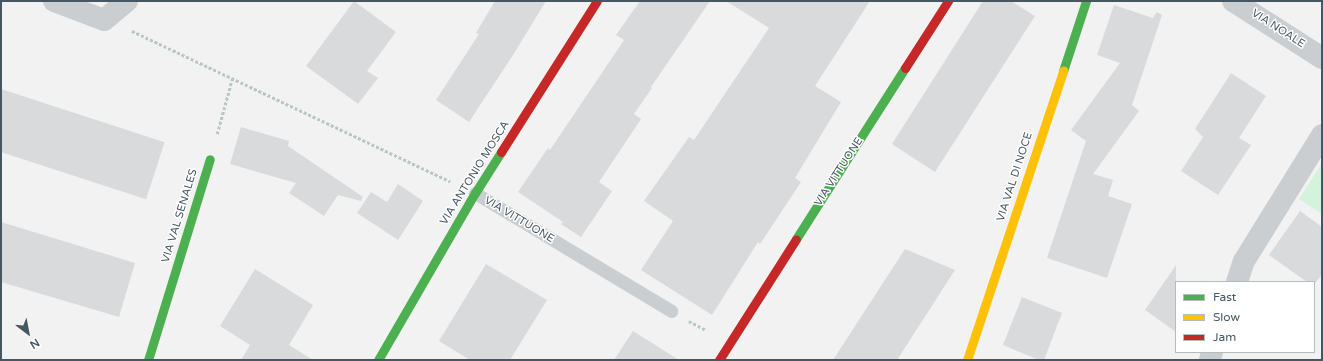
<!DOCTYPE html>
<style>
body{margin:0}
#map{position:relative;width:1323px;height:361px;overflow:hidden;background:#f2f2f2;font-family:"Varela Round",sans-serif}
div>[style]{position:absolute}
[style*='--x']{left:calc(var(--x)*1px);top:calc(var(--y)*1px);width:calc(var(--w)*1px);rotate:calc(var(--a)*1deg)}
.green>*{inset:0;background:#d4f3dd}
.building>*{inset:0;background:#d8dadb;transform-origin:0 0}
.path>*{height:2.5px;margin-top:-1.25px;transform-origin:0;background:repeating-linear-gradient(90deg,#b8c7c1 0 3px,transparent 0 5px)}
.lane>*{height:13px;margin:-6.5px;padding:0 6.5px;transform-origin:6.5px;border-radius:6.5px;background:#cbced1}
.street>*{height:22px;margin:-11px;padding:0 11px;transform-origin:11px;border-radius:11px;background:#cbced1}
.fast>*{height:9px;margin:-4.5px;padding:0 4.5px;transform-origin:4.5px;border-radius:4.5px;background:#4caf50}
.slow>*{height:9px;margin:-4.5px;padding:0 4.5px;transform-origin:4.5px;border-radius:4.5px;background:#ffc107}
.jam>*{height:9px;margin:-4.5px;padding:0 4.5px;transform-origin:4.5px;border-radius:4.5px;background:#c62828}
span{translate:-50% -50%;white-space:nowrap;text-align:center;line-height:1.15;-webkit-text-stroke:3px #fff;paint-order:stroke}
.street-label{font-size:11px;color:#465761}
.frame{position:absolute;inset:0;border:2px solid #465761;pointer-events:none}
.legend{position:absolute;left:1175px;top:281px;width:140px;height:72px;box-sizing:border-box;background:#fff;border:1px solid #b5bcc0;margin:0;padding:5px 7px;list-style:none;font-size:12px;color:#465761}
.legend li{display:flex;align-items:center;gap:8px;height:20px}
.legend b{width:20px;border:1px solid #b5bcc0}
.north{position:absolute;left:8px;top:313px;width:40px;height:40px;-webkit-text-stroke:3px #fff;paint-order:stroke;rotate:148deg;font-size:11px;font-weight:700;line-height:16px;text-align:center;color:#465761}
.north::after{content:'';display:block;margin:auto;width:14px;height:18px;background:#465761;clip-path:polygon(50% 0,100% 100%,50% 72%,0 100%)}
</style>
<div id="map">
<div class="green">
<div style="clip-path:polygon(1322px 163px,1322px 214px,1299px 199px)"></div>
</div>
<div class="building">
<div style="clip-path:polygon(354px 1px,396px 32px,367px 71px,378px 78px,358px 104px,306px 66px)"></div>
<div style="clip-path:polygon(495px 1px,546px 1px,513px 55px,469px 122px,436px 100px,479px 34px,476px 33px)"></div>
<div style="clip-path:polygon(640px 1px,710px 1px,651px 87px,652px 88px,634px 114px,641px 119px,599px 182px,612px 191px,581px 237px,561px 224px,563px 222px,518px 192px,548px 148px,550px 150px,624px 40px,616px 35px)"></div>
<div style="clip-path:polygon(726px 1px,870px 1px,815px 86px,841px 102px,795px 178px,801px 182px,760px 244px,758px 242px,712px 315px,641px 270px,673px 221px,644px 201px,689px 137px,694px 140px,769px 28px)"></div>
<div style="clip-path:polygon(983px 1px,1011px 1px,1035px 16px,935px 172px,892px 144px)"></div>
<div style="clip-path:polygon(1114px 5px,1153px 18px,1157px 12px,1162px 15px,1132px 105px,1139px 111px,1093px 174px,1113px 180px,1108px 196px,1132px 204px,1107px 278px,1047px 258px,1086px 141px,1071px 130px,1120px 63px,1097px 55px)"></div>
<div style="clip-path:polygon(1231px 73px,1266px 96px,1239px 138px,1251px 145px,1218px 195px,1181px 171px,1203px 137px,1195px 129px)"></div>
<div style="left:1px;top:89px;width:172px;height:60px;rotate:18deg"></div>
<div style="clip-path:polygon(241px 127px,289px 141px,288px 146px,363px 197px,361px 201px,338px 195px,324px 216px,289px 193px,296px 183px,230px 164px)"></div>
<div style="clip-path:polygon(398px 184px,423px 201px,398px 240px,357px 213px,371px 192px,387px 202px)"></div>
<div style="clip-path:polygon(1300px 211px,1322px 227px,1322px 274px,1314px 285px,1314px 282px,1307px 282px,1269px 255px)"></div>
<div style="clip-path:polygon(1px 222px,135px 263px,119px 317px,1px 282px)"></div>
<div style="clip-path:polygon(905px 249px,955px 270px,897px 360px,833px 360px)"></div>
<div style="clip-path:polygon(486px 264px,547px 300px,510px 360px,470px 360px,439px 341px)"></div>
<div style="clip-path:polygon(1176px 265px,1176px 332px,1145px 310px)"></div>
<div style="clip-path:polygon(255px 269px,313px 305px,289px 345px,313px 360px,241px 360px,250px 345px,220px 326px)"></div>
<div style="clip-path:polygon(1022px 297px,1062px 313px,1044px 360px,1039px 360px,1003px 345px)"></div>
<div style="clip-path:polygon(633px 331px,679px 360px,614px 360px)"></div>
</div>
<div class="path">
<div style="--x:132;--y:31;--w:352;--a:25.3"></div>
<div style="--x:217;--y:134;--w:57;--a:-74.7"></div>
<div style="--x:689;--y:321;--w:19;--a:28"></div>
</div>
<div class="lane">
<div style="--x:475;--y:193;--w:229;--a:31"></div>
</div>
<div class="street">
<div style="--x:54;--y:1;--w:53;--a:20.8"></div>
<div style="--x:104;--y:20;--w:30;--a:-40"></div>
<div style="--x:1233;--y:1;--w:106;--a:32.6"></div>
<div style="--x:1237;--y:282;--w:22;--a:-72"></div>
<div style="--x:1244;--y:261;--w:148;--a:-58.2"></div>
<div style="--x:1210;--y:360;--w:8;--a:-76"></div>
</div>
<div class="fast">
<div style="--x:1063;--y:71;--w:74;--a:-71.8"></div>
<div style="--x:796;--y:239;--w:203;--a:-57.5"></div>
<div style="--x:148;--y:360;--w:210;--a:-72.9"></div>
<div style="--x:378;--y:360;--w:193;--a:-59.9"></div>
<div style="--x:475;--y:193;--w:49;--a:-57.6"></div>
</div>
<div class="slow">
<div style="--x:967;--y:360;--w:305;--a:-71.6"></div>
</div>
<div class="jam">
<div style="--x:905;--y:68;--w:80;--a:-57.3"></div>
<div style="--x:501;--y:152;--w:179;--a:-57.6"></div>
<div style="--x:719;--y:360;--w:143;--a:-57.5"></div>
</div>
<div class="street-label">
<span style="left:1278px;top:29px;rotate:33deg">VIA NOALE</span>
<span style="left:839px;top:172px;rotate:-57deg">VIA VITTUONE</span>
<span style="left:475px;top:173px;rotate:-58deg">VIA ANTONIO MOSCA</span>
<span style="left:1015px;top:177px;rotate:-72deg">VIA VAL DI NOCE</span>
<span style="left:180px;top:216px;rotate:-73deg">VIA VAL SENALES</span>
<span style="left:519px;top:220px;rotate:31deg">VIA VITTUONE</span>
</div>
<div class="frame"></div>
<ul class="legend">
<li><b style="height:5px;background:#4caf50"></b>Fast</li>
<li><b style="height:5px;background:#ffc107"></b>Slow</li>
<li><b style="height:5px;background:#c62828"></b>Jam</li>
</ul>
<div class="north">N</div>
</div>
